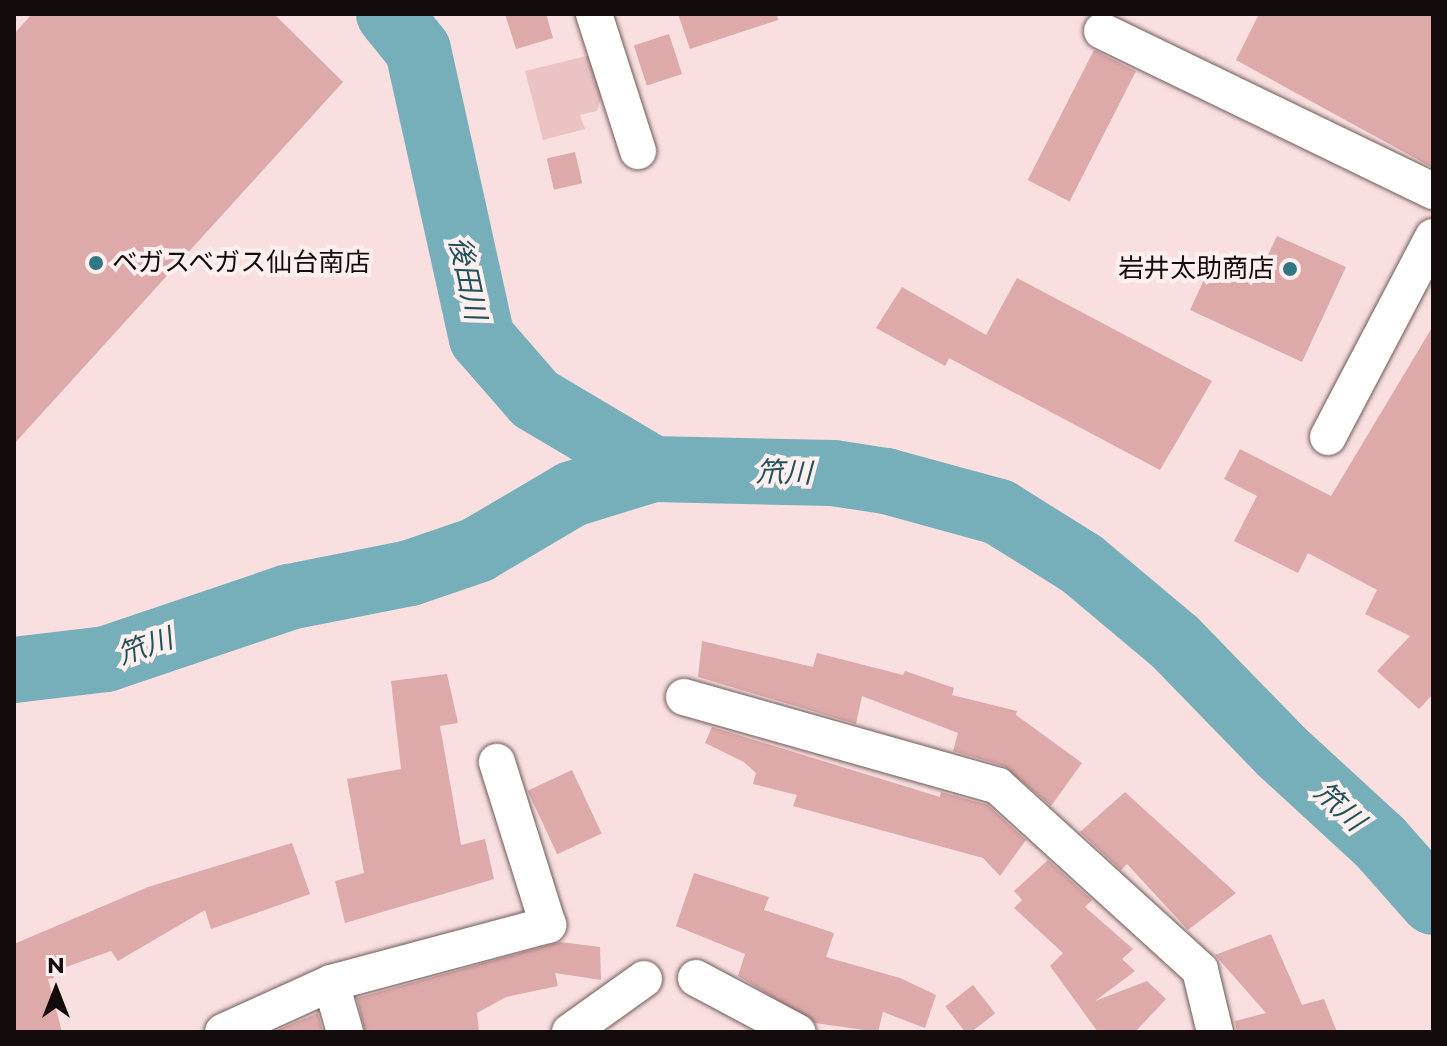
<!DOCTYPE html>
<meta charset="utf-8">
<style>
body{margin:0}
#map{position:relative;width:1447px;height:1046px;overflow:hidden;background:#f9dfdf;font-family:Montserrat,"Noto Sans JP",sans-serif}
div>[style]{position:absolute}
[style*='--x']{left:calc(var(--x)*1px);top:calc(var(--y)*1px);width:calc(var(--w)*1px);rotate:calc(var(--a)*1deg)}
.green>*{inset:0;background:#ebc3c3}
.river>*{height:66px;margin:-33px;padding:0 33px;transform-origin:33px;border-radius:33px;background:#76afba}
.building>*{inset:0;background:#dda9a9;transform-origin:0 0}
.roads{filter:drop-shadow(0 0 2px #6f5a5a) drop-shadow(0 0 2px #6f5a5a)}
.minor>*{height:36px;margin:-18px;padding:0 18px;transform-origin:18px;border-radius:18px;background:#fff}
.dots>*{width:22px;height:22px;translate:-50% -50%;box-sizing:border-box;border:4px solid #ffefef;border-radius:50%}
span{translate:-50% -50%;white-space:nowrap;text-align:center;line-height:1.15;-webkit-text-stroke:8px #ffefef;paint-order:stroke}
.poi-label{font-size:26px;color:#140c0c}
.left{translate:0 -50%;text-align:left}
.right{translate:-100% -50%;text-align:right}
.water-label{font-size:28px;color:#20525a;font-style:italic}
.frame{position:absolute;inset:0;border:16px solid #140c0c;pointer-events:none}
.north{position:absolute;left:16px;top:950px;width:80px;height:80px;-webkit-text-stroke:6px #ffefef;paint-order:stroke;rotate:0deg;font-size:22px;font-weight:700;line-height:32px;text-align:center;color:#140c0c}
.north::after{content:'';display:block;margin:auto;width:28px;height:36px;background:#140c0c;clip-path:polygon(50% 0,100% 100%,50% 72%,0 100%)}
</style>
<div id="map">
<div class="green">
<div style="clip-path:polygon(591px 55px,603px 90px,597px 111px,580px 115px,585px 129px,543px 140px,525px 71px)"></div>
</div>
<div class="river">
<div style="--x:389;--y:14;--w:46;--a:51.1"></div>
<div style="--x:418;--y:50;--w:295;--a:77.5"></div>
<div style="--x:482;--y:338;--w:81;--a:49"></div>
<div style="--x:535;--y:399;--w:137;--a:30.7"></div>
<div style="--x:14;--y:670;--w:93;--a:-6.8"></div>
<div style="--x:106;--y:659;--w:193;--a:-18.7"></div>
<div style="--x:289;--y:597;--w:123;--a:-11.2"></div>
<div style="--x:410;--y:573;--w:71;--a:-18.9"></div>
<div style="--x:477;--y:550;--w:110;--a:-30.5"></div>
<div style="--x:572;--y:494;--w:85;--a:-17.2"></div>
<div style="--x:653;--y:469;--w:180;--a:1.3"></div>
<div style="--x:833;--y:473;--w:54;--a:8.6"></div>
<div style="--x:886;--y:481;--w:117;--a:15.3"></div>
<div style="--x:999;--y:512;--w:98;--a:32.1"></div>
<div style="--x:1082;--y:564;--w:121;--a:40"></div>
<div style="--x:1175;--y:642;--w:153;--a:45.8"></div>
<div style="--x:1282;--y:752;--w:133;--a:42.6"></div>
<div style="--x:1380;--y:842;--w:80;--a:48.5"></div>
</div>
<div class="building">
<div style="clip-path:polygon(32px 14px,274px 14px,343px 82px,14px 444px,14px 34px)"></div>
<div style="clip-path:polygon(505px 14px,546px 14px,553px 38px,516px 49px)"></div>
<div style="clip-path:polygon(678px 14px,777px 14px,778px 20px,690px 49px)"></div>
<div style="clip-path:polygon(1259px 14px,1433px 14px,1433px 168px,1236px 60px)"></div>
<div style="left:669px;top:34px;width:42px;height:37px;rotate:72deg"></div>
<div style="left:1094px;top:50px;width:47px;height:146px;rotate:27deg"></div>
<div style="left:575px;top:152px;width:32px;height:29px;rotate:77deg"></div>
<div style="clip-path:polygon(1277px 236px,1346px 267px,1302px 362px,1190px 310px,1215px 256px,1258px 276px)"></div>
<div style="clip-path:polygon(1017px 278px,1212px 381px,1160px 470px,949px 358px,945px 366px,876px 328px,902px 287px,986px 335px)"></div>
<div style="clip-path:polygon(1433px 326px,1433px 694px,1419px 709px,1377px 671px,1410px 636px,1365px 614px,1377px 590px,1308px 553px,1298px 573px,1234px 541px,1257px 496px,1224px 479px,1240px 449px,1331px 496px)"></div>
<div style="clip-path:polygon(702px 641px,813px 667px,817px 653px,903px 675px,905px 671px,954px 688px,952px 695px,1017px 711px,1016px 715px,1082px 763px,1051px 806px,1004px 766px,953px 751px,958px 733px,862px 696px,856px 724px,698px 677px)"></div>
<div style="clip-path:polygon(447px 674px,458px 723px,440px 726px,461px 845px,485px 839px,494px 879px,345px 923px,335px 881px,364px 873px,347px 779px,401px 769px,391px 681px)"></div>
<div style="clip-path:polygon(712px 727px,940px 797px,941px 792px,988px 805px,1026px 840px,1000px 876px,983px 858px,793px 806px,797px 795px,753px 784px,756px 773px,744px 762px,705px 743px)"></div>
<div style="left:572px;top:770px;width:70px;height:49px;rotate:65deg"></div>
<div style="clip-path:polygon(1125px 792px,1236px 893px,1188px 930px,1127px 864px,1121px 870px,1080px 832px)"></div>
<div style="clip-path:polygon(292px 843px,310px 894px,211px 929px,205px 910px,118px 961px,111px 951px,52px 972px,54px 978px,48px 979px,62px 1032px,14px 1032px,14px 944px,148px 887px)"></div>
<div style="clip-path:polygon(1048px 860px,1092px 900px,1085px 907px,1133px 949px,1122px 959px,1135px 971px,1095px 1001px,1147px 981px,1166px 999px,1135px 1032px,1098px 1032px,1050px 966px,1063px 953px,1014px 908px,1022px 900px,1014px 891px)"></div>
<div style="clip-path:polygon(694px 873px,769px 897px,764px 910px,834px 933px,826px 957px,900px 978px,936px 995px,925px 1028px,883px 1012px,878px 1032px,815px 1023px,738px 976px,745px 954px,676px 926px)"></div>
<div style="clip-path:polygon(1271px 934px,1302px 1005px,1324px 999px,1337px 1032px,1237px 1032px,1235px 1021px,1266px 1013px,1215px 955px)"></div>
<div style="clip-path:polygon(560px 942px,600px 947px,601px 980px,555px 973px,558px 986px,506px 997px,477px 1013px,479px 1032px,365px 1032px,357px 998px)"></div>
<div style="left:973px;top:985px;width:36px;height:35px;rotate:52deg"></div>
<div style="clip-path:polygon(318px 1013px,323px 1032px,277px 1032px,277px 1030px)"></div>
</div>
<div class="roads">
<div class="minor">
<div style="--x:594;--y:14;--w:144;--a:72.2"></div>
<div style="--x:1102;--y:31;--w:368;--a:25.8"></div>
<div style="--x:1328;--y:437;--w:226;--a:-62.3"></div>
<div style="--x:684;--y:697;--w:326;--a:15.8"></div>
<div style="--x:998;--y:786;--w:273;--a:42.3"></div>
<div style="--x:1200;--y:970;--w:64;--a:76.4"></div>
<div style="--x:696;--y:978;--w:115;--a:28.1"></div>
<div style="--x:331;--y:983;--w:51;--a:74.1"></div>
<div style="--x:223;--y:1032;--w:119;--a:-24.4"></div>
<div style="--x:331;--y:983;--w:225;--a:-15"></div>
<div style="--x:548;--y:925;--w:171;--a:-107.4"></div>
<div style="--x:570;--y:1032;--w:91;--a:-35.6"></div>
</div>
</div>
<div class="dots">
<div style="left:96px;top:263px;background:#307683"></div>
<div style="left:1290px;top:269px;background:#307683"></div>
</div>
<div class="poi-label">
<span class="left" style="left:112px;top:263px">ベガスベガス仙台南店</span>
<span class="right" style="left:1274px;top:269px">岩井太助商店</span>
</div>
<div class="water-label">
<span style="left:468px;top:278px;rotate:78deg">後田川</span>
<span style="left:784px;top:472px;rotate:1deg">笊川</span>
<span style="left:145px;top:646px;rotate:-19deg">笊川</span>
<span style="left:1340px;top:806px;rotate:43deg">笊川</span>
</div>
<div class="frame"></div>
<div class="north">N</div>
</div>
